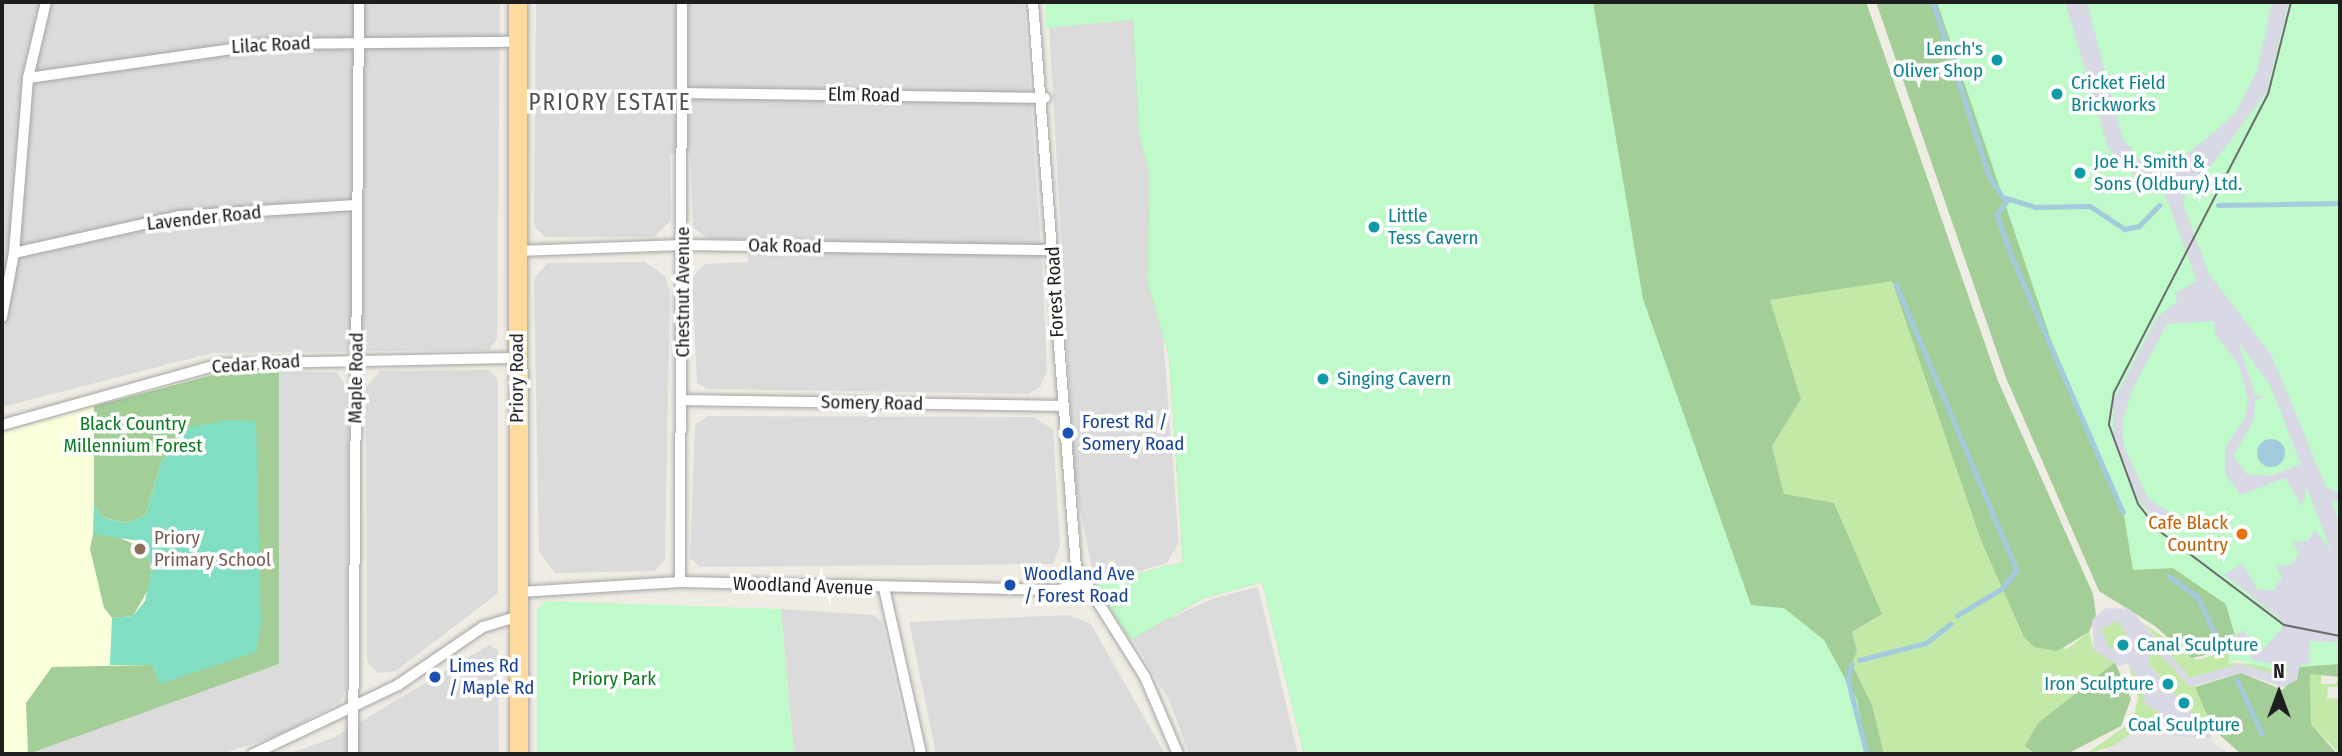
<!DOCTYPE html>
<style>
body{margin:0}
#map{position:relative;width:2342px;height:756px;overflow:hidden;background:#efece4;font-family:"Fira Sans Condensed",sans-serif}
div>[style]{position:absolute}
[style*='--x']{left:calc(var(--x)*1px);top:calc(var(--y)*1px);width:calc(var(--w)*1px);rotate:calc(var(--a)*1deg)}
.residential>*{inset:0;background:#dcdbdb}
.education>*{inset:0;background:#fcffdc}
.grass>*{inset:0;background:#c3e9a9}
.round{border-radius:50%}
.forest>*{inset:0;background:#a3ce98}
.park>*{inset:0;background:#c0f9ca}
.pitch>*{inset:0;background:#81dec3}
.parking>*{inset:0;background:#e2e2e2}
.plaza>*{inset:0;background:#d9d8e5}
.water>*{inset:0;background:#a4cbdd}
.stream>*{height:4.5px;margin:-2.25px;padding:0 2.25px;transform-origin:2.25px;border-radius:2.25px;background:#a4cbdd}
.roads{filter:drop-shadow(0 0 2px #a5a5a5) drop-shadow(0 0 2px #a5a5a5)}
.street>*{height:10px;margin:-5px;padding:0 5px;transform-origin:5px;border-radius:5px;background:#fff}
.primary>*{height:18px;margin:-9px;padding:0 9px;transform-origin:9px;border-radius:9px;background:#fcdb9c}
.tram>*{height:2px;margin:-1px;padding:0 1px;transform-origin:1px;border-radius:1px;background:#6c6c6c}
.dots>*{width:19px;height:19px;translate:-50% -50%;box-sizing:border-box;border:4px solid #fff;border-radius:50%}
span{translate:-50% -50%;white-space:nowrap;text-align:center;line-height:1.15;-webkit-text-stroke:7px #fff;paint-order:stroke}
.street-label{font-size:19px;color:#1e1e1e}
.culture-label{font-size:19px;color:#0d838f}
.right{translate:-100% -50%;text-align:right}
.left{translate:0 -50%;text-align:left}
.transit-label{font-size:19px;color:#164399}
.park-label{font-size:19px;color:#0b7c1f}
.food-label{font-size:19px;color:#c56008}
.education-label{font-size:19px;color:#785e54}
.quarter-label{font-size:23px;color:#515151;letter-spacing:2px}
.frame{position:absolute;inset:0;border:4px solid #1e1e1e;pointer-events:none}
.north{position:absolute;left:2244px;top:658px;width:70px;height:70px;-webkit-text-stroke:5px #fff;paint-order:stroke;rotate:0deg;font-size:19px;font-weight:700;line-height:28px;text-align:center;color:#1e1e1e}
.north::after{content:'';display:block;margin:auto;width:24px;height:32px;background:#1e1e1e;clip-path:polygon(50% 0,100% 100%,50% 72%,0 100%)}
</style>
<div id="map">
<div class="residential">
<div style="clip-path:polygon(2px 2px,500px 2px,497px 339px,489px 350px,212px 353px,2px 407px)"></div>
<div style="clip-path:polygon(536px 2px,1024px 2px,1042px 263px,1047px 372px,1040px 387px,1028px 394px,707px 389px,697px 383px,692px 278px,705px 264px,748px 262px,749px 239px,708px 239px,693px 227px,690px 153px,670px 154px,671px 220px,654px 237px,545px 237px,534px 226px)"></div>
<div style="clip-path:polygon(1138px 15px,1179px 542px,1167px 563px,1095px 584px,1075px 483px,1049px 25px)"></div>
<div style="clip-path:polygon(645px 262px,666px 277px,670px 293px,665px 560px,655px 571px,555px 573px,539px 552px,534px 278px,548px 263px)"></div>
<div style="clip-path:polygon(489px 370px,498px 380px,498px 593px,396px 671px,378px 673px,367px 661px,366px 387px,380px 371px)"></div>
<div style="clip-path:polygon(279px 372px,336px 372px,349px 388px,346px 689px,340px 702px,284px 733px,222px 754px,36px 754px,34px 748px,279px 664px)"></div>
<div style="clip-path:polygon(708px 416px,1033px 417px,1053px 429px,1060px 546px,1053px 564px,700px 567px,690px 558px,695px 425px)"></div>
<div style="clip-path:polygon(1258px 587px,1298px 754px,1189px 754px,1170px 702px,1131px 636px,1214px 598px)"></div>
<div style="clip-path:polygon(781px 609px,874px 615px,882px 623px,911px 754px,794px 754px)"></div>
<div style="clip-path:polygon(1069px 615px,1091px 624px,1165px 754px,936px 754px,909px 622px)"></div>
<div style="clip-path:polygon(489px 645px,498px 650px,499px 754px,288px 754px,335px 737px)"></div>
</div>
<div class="education">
<div style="clip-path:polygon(279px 372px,279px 664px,35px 748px,36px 754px,2px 754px,2px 433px,162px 385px)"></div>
</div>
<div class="grass">
<div style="clip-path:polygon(1893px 280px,2000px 581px,2066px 650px,2089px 632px,2094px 650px,2115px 662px,2038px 723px,2030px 751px,2035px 754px,1884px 754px,1872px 705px,1852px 664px,1857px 651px,1852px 632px,1881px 614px,1784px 494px,1772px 446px,1801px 399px,1769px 300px)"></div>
<div class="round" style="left:2100px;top:620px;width:30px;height:30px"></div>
<div style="clip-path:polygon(2143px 623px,2197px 660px,2231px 650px,2228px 663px,2289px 665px,2289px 674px,2281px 677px,2239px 664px,2190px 678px)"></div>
<div style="clip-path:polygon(2156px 652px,2195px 687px,2213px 729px,2198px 722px,2149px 664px,2147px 655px)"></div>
<div style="clip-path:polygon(2128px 663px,2143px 687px,2145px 704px,2164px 715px,2167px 732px,2159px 715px,2118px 745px,2086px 754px,2133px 721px,2138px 698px)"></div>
<div style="clip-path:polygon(2310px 673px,2321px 673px,2321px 684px,2336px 684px,2338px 677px,2340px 687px,2328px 687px,2327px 698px,2340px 699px,2340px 754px,2311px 724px)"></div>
</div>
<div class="forest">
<div style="clip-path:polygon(1104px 2px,1866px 2px,1998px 381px,2093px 594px,2096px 615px,2089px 632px,2057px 651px,2034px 647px,2024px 637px,1982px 543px,1892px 281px,1770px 300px,1801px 399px,1772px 446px,1784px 494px,1834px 503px,1882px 614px,1852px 632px,1857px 651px,1852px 664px,1872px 705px,1884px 754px,1304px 754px,1262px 582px,1204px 598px,1131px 640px,1095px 584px,1183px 562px,1169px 356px,1148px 284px,1149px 172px,1139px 135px,1133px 20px,1105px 22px)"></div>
<div style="clip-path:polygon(1876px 2px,1937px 2px,2018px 198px,2050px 337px,2123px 508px,2133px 569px,2173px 568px,2226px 604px,2235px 635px,2231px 650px,2191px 658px,2155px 626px,2099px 591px,2006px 378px)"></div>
<div style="clip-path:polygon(279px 372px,279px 664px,28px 754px,26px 703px,52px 667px,153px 665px,159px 683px,177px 445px,162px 461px,145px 516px,126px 523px,102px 517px,94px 505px,94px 406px,213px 375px)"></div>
<div style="clip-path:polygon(103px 531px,149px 550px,152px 583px,133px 616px,112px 618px,104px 608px,90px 549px,93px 534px)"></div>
<div style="clip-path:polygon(2115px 662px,2131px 699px,2121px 726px,2067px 754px,2035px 754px,2025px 746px,2038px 723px)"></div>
<div style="clip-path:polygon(2340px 664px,2340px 677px,2310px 674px,2311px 724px,2337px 754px,2241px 754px,2213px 729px,2195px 687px,2241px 673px,2283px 690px,2300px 665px)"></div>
</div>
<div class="park">
<div style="clip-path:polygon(1046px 2px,1593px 2px,1643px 299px,1751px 605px,1784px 608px,1824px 640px,1857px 700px,1867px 754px,1304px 754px,1262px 582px,1204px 598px,1131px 640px,1095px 584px,1183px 562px,1169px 356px,1148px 284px,1149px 172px,1139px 135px,1133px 20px,1046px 28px)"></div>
<div style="clip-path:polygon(1937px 2px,2340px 2px,2340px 664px,2272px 669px,2237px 660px,2228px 664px,2235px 635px,2226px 604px,2173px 568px,2133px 570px,2123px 508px,2050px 337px)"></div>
<div style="clip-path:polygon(546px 601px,781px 609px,794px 754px,537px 754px,537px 610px)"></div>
</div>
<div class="pitch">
<div style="clip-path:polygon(231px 420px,256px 421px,261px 623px,256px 652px,159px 684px,153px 665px,110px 665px,112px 618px,133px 616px,145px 601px,152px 566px,140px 541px,93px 534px,94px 505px,102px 517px,125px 523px,145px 516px,162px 461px,177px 445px,177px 429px)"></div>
</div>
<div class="parking">
<div style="clip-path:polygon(2159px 715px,2169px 734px,2203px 736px,2231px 754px,2101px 754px)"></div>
</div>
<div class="plaza">
<div style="clip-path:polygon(evenodd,2065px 2px,2087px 2px,2122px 137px,2144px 166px,2163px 175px,2235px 114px,2257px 71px,2272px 2px,2289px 2px,2266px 93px,2211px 166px,2185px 185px,2184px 207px,2209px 274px,2272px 356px,2326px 487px,2340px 494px,2340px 502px,2331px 500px,2340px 525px,2340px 642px,2310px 641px,2309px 664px,2300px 665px,2297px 680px,2283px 687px,2241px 673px,2190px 687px,2158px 653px,2149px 653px,2149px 664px,2198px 722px,2213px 729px,2211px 739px,2169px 735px,2164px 715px,2145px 704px,2143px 687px,2128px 663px,2119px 666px,2094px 650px,2092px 620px,2106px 608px,2130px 609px,2190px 678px,2239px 664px,2286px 677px,2289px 665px,2253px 661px,2235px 635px,2243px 630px,2260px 653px,2286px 624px,2224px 574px,2243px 564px,2258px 590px,2274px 590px,2282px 577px,2276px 566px,2291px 565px,2299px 554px,2293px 542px,2308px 541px,2315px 530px,2331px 550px,2307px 488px,2302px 506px,2285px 478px,2241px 495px,2225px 474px,2225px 447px,2245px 418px,2248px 400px,2238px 363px,2215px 334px,2214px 321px,2167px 324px,2132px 390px,2122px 423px,2124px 446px,2148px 499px,2169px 512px,2160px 527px,2139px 501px,2113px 440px,2113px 402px,2158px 316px,2177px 302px,2175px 293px,2197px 281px,2165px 194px,2143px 184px,2109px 150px,2065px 2px,2238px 341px,2270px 385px,2301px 464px,2271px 476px,2247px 474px,2233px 456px,2254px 420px,2255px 400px,2265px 397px,2255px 395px,2238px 341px,2065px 2px,2118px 621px,2129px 640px,2110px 649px,2101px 629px,2118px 621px)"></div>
</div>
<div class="water">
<div class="round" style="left:2257px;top:439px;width:28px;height:28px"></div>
</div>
<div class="stream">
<div style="--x:1933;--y:2;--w:185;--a:72.1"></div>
<div style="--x:1990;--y:178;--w:23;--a:56"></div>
<div style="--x:2003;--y:197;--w:34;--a:17"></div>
<div style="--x:2035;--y:207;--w:55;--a:-1"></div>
<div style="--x:2090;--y:206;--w:42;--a:33.3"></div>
<div style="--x:2125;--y:229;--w:14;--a:-12"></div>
<div style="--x:2139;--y:226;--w:29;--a:-46"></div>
<div style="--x:2008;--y:200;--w:19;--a:126"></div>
<div style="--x:1997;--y:215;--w:47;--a:70"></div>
<div style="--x:2013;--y:259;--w:276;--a:66.5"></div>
<div style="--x:2218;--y:205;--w:122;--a:-0.9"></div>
<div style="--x:1896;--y:284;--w:311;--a:67.1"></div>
<div style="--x:2017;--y:570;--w:24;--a:128"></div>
<div style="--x:2002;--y:589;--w:52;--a:149"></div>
<div style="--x:2169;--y:576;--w:36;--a:36"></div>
<div style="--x:2198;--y:597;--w:55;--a:65.3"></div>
<div style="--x:1859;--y:660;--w:69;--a:-14.2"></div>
<div style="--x:1926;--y:643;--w:31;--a:-38"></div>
<div style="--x:1852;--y:664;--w:16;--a:105"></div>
<div style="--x:1848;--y:679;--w:77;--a:75.8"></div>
<div style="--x:2237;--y:680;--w:59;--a:64.7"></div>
</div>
<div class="roads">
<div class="street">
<div style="--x:1033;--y:2;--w:567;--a:85.65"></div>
<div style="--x:1076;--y:567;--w:130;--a:57.9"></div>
<div style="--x:1145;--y:677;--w:84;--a:66.8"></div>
<div style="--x:28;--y:78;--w:240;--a:-8.1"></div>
<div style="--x:266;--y:44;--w:251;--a:-0.5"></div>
<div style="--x:683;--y:93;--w:362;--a:0.8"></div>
<div style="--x:517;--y:251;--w:166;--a:-2.1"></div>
<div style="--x:683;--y:245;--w:370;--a:0.8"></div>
<div style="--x:14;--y:253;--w:169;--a:-12.6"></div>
<div style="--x:179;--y:216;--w:176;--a:-3.6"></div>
<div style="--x:2;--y:317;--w:65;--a:-79.4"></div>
<div style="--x:14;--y:253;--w:176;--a:-85.4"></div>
<div style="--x:28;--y:78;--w:78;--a:-76.7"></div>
<div style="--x:683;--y:400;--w:378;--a:0.9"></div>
<div style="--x:2;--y:425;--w:226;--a:-15.6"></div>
<div style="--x:220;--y:364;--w:297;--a:-1.2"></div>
<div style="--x:680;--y:582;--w:580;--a:-89.8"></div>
<div style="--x:884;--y:588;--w:170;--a:77.4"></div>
<div style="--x:520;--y:592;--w:160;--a:-3.6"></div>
<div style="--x:680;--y:582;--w:379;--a:1.2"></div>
<div style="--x:1059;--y:590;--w:27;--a:-20"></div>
<div style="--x:253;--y:754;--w:161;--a:-25.4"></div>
<div style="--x:398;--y:685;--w:103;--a:-34.3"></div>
<div style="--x:483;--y:627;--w:39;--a:-17"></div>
<div style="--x:353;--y:754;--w:752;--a:-89.54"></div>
</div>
<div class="primary">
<div style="--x:518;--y:2;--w:752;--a:89.92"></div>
</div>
</div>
<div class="tram">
<div style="--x:2291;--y:2;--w:95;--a:104"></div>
<div style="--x:2268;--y:94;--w:335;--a:117.3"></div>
<div style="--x:2114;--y:392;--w:33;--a:99"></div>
<div style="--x:2109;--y:425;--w:84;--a:69.8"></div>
<div style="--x:2138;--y:504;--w:33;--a:52"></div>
<div style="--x:2158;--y:530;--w:158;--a:37"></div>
<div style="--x:2284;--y:625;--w:57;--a:11.1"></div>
</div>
<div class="dots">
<div style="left:1997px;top:60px;background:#0f9aa8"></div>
<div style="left:2057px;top:94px;background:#0f9aa8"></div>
<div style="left:2080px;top:173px;background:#0f9aa8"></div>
<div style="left:1374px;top:227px;background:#0f9aa8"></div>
<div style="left:1323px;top:379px;background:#0f9aa8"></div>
<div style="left:1068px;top:433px;background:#1a4fb4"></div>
<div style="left:2242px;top:534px;background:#e8710a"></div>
<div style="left:140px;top:549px;background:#8d6e63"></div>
<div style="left:1010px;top:585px;background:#1a4fb4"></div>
<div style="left:2123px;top:645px;background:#0f9aa8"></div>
<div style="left:435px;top:677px;background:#1a4fb4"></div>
<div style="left:2168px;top:684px;background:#0f9aa8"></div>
<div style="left:2184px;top:703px;background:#0f9aa8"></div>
</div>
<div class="street-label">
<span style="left:271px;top:45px;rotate:-3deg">Lilac Road</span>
<span style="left:864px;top:95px;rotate:1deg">Elm Road</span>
<span style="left:204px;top:218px;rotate:-6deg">Lavender Road</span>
<span style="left:785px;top:246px;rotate:1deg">Oak Road</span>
<span style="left:683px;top:292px;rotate:-90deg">Chestnut Avenue</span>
<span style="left:1055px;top:292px;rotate:-93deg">Forest Road</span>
<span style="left:256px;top:364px;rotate:-4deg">Cedar Road</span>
<span style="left:356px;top:378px;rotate:-89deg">Maple Road</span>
<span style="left:517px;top:378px;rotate:-90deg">Priory Road</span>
<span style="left:872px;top:403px;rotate:1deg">Somery Road</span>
<span style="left:803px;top:586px;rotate:2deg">Woodland Avenue</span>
</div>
<div class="culture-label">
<span class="right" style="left:1983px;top:60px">Lench's<br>Oliver Shop</span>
<span class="left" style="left:2071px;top:94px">Cricket Field<br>Brickworks</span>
<span class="left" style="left:2094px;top:173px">Joe H. Smith &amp;<br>Sons (Oldbury) Ltd.</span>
<span class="left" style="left:1388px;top:227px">Little<br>Tess Cavern</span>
<span class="left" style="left:1337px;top:379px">Singing Cavern</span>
<span class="left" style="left:2137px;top:645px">Canal Sculpture</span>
<span class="right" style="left:2154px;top:684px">Iron Sculpture</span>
<span style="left:2184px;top:725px">Coal Sculpture</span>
</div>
<div class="transit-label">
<span class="left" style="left:1082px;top:433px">Forest Rd /<br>Somery Road</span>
<span class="left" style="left:1024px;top:585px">Woodland Ave<br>/ Forest Road</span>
<span class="left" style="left:449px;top:677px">Limes Rd<br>/ Maple Rd</span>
</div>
<div class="park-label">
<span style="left:133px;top:435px">Black Country<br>Millennium Forest</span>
<span style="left:614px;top:679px">Priory Park</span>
</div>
<div class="food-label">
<span class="right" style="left:2228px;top:534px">Cafe Black<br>Country</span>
</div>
<div class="education-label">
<span class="left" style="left:154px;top:549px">Priory<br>Primary School</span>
</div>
<div class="quarter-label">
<span style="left:610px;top:102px">PRIORY ESTATE</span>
</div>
<div class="frame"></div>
<div class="north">N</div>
</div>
